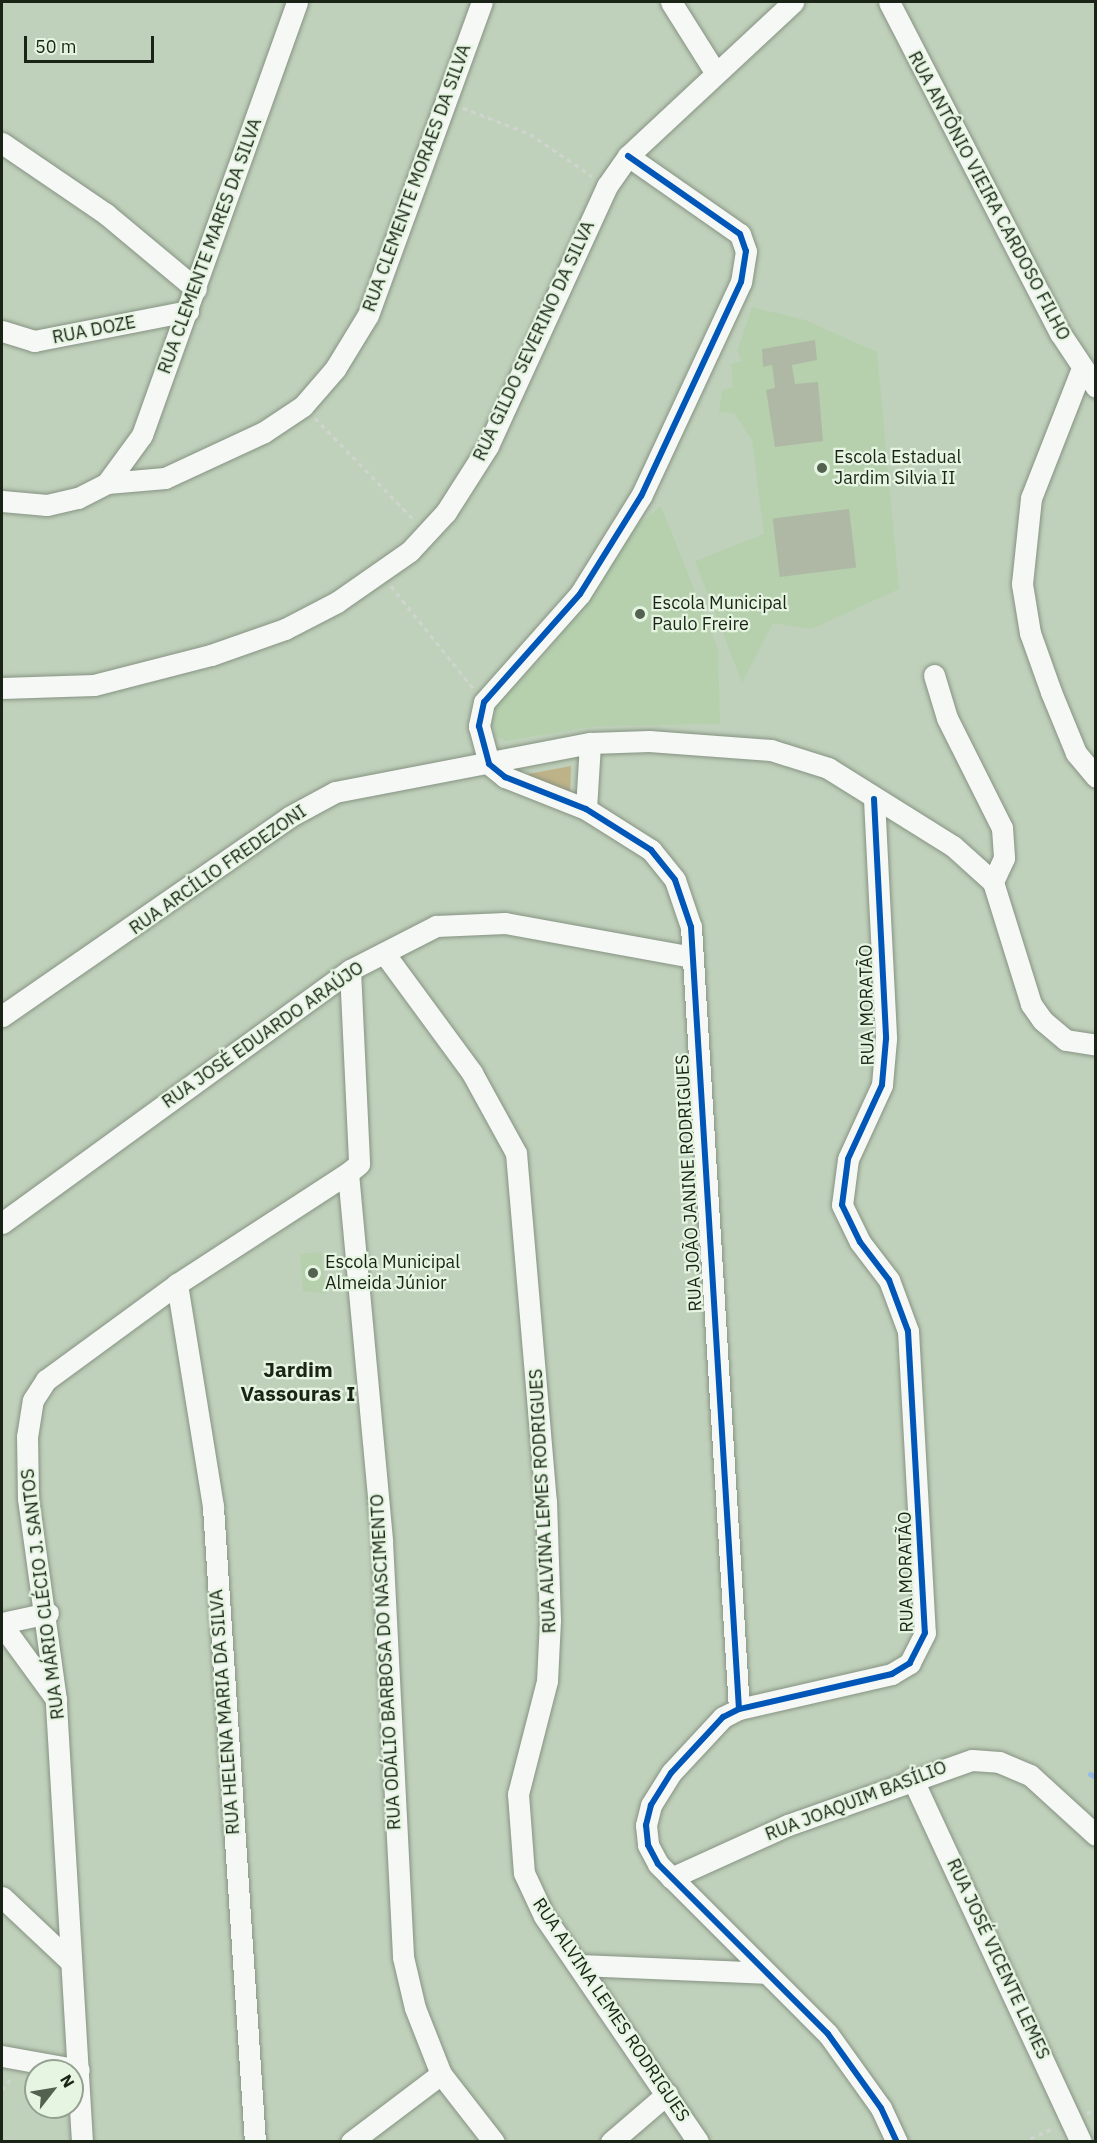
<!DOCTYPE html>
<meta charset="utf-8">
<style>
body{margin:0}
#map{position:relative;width:1097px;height:2143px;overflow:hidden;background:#c0d1bb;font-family:"IBM Plex Sans",sans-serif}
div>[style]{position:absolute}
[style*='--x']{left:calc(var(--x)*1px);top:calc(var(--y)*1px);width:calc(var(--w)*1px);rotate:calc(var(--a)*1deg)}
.built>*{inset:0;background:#b6d0ae}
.green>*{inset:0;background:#beb288}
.stream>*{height:5px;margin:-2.5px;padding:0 2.5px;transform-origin:2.5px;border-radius:2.5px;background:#97bbe6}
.building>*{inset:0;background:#aeb8a5;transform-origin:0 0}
.path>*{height:3px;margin-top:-1.5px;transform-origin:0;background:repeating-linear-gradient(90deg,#cfd4ce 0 4.5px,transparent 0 9px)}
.roads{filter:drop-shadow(0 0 2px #869383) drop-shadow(0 0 2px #869383)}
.minor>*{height:21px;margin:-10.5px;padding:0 10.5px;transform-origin:10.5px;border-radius:10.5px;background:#f6f8f5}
.cycleway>*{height:6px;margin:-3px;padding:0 3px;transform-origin:3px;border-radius:3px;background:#0057b8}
.dots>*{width:16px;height:16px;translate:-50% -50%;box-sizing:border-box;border:3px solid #e6f5e2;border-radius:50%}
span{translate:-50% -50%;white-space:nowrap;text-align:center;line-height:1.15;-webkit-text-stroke:4.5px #e6f5e2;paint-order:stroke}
.street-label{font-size:18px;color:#192416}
.poi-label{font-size:18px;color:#192416}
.left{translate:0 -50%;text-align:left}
.quarter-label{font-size:21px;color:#192416;font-weight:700}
.frame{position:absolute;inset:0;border:3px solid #192416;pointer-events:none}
.north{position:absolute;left:24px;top:2059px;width:60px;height:60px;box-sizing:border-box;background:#e6f5e2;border:2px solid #94a190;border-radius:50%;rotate:59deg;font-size:16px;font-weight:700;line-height:24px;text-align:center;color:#192416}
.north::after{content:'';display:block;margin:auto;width:21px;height:27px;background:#536150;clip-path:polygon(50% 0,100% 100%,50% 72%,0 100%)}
.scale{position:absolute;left:24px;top:36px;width:130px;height:27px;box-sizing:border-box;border:3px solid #192416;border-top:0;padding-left:8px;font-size:18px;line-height:21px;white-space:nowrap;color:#192416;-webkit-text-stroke:4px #e6f5e2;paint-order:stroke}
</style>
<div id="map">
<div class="built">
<div style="clip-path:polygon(752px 307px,805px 320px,877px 352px,899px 589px,812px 629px,773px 623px,742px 683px,695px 561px,764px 534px,752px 440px,734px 413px,719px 412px,722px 390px,733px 387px,731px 364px,742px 361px,737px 351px)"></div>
<div style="clip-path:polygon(661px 506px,718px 649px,720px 724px,596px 726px,506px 741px,496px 736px,490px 714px,503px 696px,542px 659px,603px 580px,635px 527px)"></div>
<div style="clip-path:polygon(321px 1252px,326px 1294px,303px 1291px,300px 1254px)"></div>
</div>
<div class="green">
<div style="clip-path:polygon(571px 766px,570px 795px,518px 776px)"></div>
</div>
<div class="stream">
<div style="--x:1090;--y:1774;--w:7;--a:27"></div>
</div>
<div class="building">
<div style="clip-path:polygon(815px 340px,817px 360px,792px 365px,795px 384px,818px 382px,823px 441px,775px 447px,766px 390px,775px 388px,772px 365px,763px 367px,762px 349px)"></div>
<div style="left:849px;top:509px;width:59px;height:77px;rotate:83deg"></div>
</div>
<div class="path">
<div style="--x:463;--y:108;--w:72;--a:21.2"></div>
<div style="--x:530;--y:134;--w:75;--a:34.1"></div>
<div style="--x:315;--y:418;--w:144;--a:45.8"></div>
<div style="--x:391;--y:586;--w:131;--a:51.2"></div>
<div style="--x:2;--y:2090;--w:16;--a:-52"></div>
<div style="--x:1087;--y:2113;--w:9;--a:-18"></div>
<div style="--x:1022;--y:2142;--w:35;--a:-24"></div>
</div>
<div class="roads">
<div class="minor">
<div style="--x:671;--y:2;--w:83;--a:57.8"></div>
<div style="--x:889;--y:2;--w:373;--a:62.7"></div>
<div style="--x:1060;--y:333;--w:65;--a:56.3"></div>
<div style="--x:2;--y:143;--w:126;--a:34.3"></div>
<div style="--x:106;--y:214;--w:117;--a:39.8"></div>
<div style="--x:628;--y:156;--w:136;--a:34.9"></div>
<div style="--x:740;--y:234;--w:18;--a:71"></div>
<div style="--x:746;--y:251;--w:31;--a:99"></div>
<div style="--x:741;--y:282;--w:236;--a:115"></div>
<div style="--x:641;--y:496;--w:115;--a:121.9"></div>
<div style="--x:580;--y:594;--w:144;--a:131.6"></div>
<div style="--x:484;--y:702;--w:25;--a:102"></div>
<div style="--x:479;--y:726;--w:39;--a:75"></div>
<div style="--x:489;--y:764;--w:21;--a:39"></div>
<div style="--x:505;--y:777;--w:87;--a:21.6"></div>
<div style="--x:586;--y:809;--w:77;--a:32.2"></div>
<div style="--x:651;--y:850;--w:38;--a:51"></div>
<div style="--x:675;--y:880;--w:50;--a:71.2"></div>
<div style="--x:691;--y:927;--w:783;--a:86.49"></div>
<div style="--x:2;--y:331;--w:34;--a:17"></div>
<div style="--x:34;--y:341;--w:157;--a:-11"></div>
<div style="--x:1082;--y:368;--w:140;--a:111.4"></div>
<div style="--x:1031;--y:498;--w:86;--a:96"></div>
<div style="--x:1022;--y:584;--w:50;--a:80.7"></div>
<div style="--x:1030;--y:633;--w:63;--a:70.4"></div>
<div style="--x:1051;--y:692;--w:66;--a:67.7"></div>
<div style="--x:1076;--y:753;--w:31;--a:50"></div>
<div style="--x:107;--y:483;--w:59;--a:-53.9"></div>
<div style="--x:142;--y:435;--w:460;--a:-70.3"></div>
<div style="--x:2;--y:501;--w:45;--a:5.1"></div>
<div style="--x:47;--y:505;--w:32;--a:-13"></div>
<div style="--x:78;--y:498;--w:33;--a:-27"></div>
<div style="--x:107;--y:483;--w:58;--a:-4.9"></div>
<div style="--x:165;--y:478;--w:109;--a:-24.9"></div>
<div style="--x:264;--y:432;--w:47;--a:-33.7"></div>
<div style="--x:303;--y:406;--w:49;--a:-49.1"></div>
<div style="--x:335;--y:369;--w:63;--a:-58.6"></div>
<div style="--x:368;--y:315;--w:333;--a:-70"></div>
<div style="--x:934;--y:675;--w:45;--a:73.2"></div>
<div style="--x:947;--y:718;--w:123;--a:63.4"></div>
<div style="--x:1002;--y:828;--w:30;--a:86"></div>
<div style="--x:1004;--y:858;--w:26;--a:115"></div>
<div style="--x:2;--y:688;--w:92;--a:-1.9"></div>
<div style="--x:94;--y:685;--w:121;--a:-14.4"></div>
<div style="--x:211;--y:655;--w:78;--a:-19.4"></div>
<div style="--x:285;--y:629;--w:59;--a:-27.4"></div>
<div style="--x:337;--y:602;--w:89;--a:-34.9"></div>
<div style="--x:410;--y:551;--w:53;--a:-47.3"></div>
<div style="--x:446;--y:512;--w:78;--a:-57.5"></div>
<div style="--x:488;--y:446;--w:286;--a:-65.4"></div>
<div style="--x:607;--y:186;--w:37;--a:-55"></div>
<div style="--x:628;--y:156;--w:226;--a:-43"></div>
<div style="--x:874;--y:799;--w:240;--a:87.1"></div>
<div style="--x:886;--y:1039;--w:46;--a:95"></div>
<div style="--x:882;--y:1085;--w:81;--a:114.7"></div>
<div style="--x:848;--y:1159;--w:46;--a:97.4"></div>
<div style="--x:842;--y:1205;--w:41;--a:64.1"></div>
<div style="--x:860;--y:1242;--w:48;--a:52.7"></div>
<div style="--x:889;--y:1280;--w:54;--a:69.6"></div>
<div style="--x:908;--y:1331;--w:302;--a:86.8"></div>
<div style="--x:925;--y:1633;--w:34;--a:117"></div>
<div style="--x:910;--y:1663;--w:21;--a:149"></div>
<div style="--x:892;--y:1674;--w:157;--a:167.1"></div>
<div style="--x:739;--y:1709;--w:18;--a:153"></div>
<div style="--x:723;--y:1717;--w:76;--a:132.9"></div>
<div style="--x:671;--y:1773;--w:38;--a:122"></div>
<div style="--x:651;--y:1805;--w:21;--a:104"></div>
<div style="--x:646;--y:1825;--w:20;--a:84"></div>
<div style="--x:648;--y:1845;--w:21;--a:62"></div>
<div style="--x:658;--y:1864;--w:240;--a:45"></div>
<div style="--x:828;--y:2034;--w:91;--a:54.4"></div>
<div style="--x:881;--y:2108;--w:38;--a:65"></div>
<div style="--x:586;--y:809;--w:66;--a:-86.5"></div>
<div style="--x:384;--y:953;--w:149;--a:53.7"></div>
<div style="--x:472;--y:1073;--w:91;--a:61.2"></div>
<div style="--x:516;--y:1153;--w:349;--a:85.1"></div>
<div style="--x:546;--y:1501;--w:119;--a:88.1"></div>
<div style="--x:550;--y:1620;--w:61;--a:92.8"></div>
<div style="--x:547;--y:1681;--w:117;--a:104.4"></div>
<div style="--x:518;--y:1794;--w:79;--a:85.7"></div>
<div style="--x:524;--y:1873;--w:47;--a:65.1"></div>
<div style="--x:544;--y:1916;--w:273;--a:55.7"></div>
<div style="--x:350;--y:970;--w:194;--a:87.3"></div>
<div style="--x:359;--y:1164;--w:14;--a:141"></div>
<div style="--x:348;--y:1173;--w:370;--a:84.7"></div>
<div style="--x:382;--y:1541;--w:417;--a:87.1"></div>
<div style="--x:403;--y:1957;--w:52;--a:76.8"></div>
<div style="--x:415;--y:2008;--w:71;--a:68.5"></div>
<div style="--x:441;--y:2074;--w:86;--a:52.1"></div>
<div style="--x:2;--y:1016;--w:349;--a:-34.7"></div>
<div style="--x:289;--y:817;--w:52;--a:-28.5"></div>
<div style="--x:335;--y:792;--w:260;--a:-10.9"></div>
<div style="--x:590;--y:743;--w:59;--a:-1.9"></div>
<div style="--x:649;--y:741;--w:122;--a:4.2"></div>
<div style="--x:771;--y:750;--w:60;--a:17.5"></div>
<div style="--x:828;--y:768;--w:147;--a:32"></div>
<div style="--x:953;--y:846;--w:54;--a:42"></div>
<div style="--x:993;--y:882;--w:128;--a:72.7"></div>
<div style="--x:1031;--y:1004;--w:19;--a:55"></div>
<div style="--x:1042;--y:1020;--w:31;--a:40"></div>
<div style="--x:1066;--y:1040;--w:30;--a:9"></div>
<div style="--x:2;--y:1223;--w:430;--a:-36"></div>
<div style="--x:350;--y:970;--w:97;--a:-27.1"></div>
<div style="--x:436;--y:926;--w:69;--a:-2.5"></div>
<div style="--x:505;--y:923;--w:191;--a:10.3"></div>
<div style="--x:177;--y:1284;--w:226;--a:80.8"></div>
<div style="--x:213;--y:1507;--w:636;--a:86.22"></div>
<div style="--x:2;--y:1623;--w:47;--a:-12.3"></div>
<div style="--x:2;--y:1625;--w:92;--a:53.9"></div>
<div style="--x:912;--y:1778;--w:401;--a:65.1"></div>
<div style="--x:671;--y:1878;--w:128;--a:-24.4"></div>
<div style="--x:788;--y:1825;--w:195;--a:-19.5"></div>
<div style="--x:972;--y:1760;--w:27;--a:4"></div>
<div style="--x:999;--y:1762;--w:34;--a:23"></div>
<div style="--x:1030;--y:1775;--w:89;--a:42.3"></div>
<div style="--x:2;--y:1897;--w:95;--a:43.3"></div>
<div style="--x:578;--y:1965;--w:188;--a:2.4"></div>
<div style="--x:2;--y:2056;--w:78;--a:10.3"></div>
<div style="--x:82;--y:2142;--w:443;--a:-93.4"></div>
<div style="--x:56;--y:1700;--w:204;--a:-97.9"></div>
<div style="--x:28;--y:1498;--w:61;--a:-90.9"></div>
<div style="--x:27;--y:1437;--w:37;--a:-81"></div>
<div style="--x:33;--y:1400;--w:24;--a:-57"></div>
<div style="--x:46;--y:1380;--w:162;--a:-36.2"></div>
<div style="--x:177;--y:1284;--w:204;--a:-33"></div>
<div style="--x:351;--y:2142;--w:113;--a:-37.1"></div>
<div style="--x:611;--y:2142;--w:74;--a:-40.6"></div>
</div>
</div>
<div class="cycleway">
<div style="--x:628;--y:156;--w:136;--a:34.9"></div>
<div style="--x:740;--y:234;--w:18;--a:71"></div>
<div style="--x:746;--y:251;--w:31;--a:99"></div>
<div style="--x:741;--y:282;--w:236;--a:115"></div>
<div style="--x:641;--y:496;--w:115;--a:121.9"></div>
<div style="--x:580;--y:594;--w:144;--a:131.6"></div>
<div style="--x:484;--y:702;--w:25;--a:102"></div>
<div style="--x:479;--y:726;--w:39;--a:75"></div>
<div style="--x:489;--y:764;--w:21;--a:39"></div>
<div style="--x:505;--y:777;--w:87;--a:21.6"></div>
<div style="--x:586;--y:809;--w:77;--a:32.2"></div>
<div style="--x:651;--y:850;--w:38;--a:51"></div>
<div style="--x:675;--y:880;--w:50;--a:71.2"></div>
<div style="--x:691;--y:927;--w:783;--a:86.49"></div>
<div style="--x:874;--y:799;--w:240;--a:87.1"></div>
<div style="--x:886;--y:1039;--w:46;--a:95"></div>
<div style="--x:882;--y:1085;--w:81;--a:114.7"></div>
<div style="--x:848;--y:1159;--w:46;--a:97.4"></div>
<div style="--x:842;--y:1205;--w:41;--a:64.1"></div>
<div style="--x:860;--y:1242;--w:48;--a:52.7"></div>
<div style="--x:889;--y:1280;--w:54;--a:69.6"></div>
<div style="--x:908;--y:1331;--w:302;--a:86.8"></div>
<div style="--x:925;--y:1633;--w:34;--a:117"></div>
<div style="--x:910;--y:1663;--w:21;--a:149"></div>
<div style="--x:892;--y:1674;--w:157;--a:167.1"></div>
<div style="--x:739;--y:1709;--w:18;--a:153"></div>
<div style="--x:723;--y:1717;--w:76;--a:132.9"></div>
<div style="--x:671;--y:1773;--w:38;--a:122"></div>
<div style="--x:651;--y:1805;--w:21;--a:104"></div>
<div style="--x:646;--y:1825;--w:20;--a:84"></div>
<div style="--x:648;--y:1845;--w:21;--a:62"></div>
<div style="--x:658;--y:1864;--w:240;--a:45"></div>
<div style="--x:828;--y:2034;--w:91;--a:54.4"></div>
<div style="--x:881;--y:2108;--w:38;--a:65"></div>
</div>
<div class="dots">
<div style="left:822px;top:468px;background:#536150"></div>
<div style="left:640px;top:614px;background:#536150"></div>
<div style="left:313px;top:1273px;background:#536150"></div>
</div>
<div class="street-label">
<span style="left:417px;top:178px;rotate:-70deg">RUA CLEMENTE MORAES DA SILVA</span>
<span style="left:989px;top:196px;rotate:62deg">RUA ANTÔNIO VIEIRA CARDOSO FILHO</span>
<span style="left:210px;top:246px;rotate:-70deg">RUA CLEMENTE MARES DA SILVA</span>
<span style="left:94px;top:330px;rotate:-11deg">RUA DOZE</span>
<span style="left:534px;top:341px;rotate:-65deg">RUA GILDO SEVERINO DA SILVA</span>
<span style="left:218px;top:870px;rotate:-35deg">RUA ARCÍLIO FREDEZONI</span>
<span style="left:867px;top:1005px;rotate:-91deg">RUA MORATÃO</span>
<span style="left:263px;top:1035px;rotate:-35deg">RUA JOSÉ EDUARDO ARAÚJO</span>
<span style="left:689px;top:1183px;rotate:-93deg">RUA JOÃO JANINE RODRIGUES</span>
<span style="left:543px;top:1501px;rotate:-93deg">RUA ALVINA LEMES RODRIGUES</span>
<span style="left:906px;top:1572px;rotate:-91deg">RUA MORATÃO</span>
<span style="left:43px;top:1594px;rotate:-97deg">RUA MÁRIO CLÉCIO J. SANTOS</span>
<span style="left:386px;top:1662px;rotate:-93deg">RUA ODÁLIO BARBOSA DO NASCIMENTO</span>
<span style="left:225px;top:1712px;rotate:-94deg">RUA HELENA MARIA DA SILVA</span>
<span style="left:856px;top:1801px;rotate:-21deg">RUA JOAQUIM BASÍLIO</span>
<span style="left:998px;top:1959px;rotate:65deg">RUA JOSÉ VICENTE LEMES</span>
<span style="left:611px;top:2010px;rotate:56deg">RUA ALVINA LEMES RODRIGUES</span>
</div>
<div class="poi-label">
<span class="left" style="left:834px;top:468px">Escola Estadual<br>Jardim Silvia II</span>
<span class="left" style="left:652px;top:614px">Escola Municipal<br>Paulo Freire</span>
<span class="left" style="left:325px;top:1273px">Escola Municipal<br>Almeida Júnior</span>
</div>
<div class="quarter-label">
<span style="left:298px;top:1381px">Jardim<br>Vassouras I</span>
</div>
<div class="frame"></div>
<div class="north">N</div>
<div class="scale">50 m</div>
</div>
